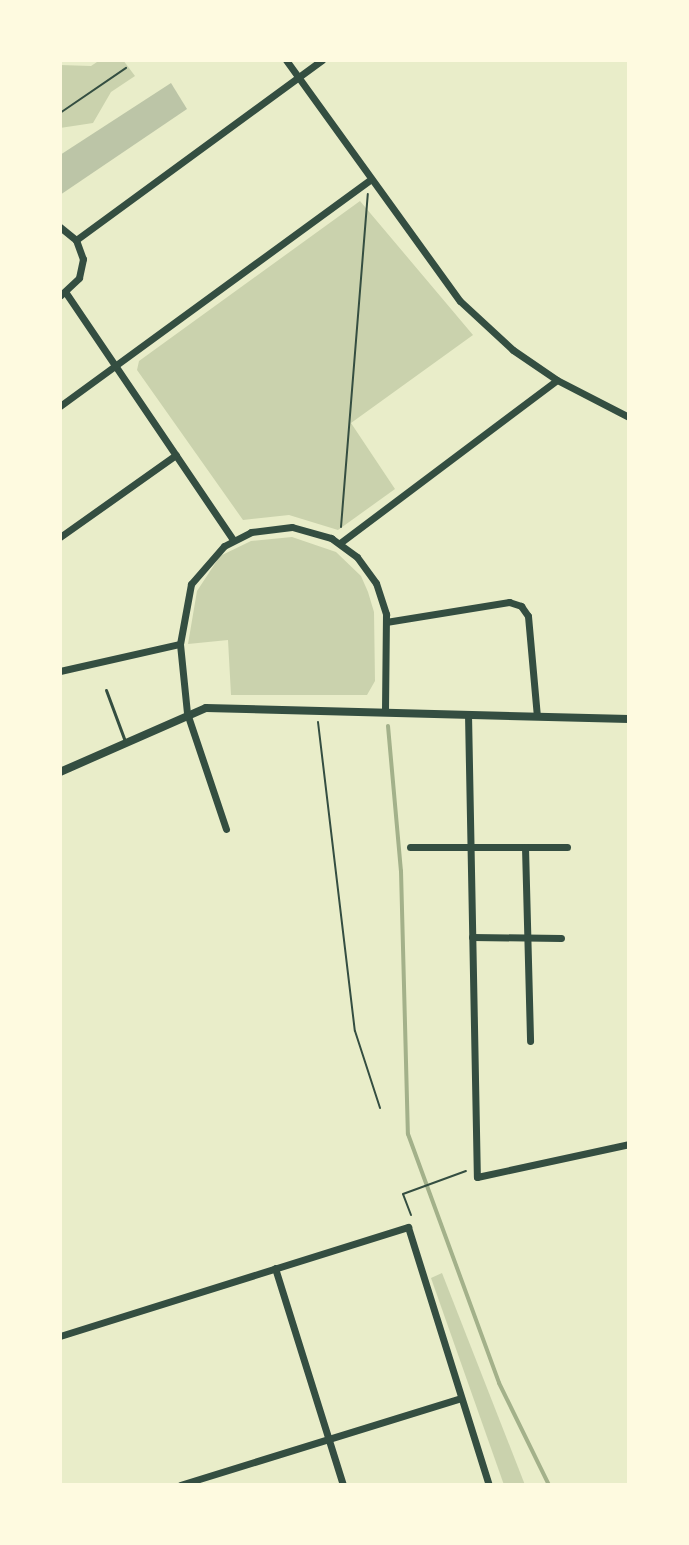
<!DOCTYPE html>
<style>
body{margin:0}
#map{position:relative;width:689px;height:1545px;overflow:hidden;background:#e9edc9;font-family:"Varela Round",sans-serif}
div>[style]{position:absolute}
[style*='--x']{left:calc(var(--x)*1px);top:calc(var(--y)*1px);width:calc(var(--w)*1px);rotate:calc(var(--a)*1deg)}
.green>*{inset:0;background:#cad2ad}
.stream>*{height:4px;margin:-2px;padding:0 2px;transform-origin:2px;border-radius:2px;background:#a3b18a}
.building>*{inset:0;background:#bcc5a7}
.path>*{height:2px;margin:-1px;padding:0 1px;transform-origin:1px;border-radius:1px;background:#344e41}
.service>*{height:3px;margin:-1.5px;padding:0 1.5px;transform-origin:1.5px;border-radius:1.5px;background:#344e41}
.minor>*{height:7px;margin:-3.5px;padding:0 3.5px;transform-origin:3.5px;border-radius:3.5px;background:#344e41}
.tertiary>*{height:8px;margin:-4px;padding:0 4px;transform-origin:4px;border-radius:4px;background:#344e41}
span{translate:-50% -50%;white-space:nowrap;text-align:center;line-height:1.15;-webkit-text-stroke:6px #fefae0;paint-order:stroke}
.frame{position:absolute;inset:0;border:62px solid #fefae0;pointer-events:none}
</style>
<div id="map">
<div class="green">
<div style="clip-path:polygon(100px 60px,123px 60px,135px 76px,111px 92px,93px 123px,60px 128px,60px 65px,91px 66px)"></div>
<div style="clip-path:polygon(360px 201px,473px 335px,351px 423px,395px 489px,338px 530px,289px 515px,243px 520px,137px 370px,139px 361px)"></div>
<div style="clip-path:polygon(292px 537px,336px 552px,361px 576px,368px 592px,374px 612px,375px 681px,367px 695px,231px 695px,228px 640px,188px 644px,197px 591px,220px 556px,251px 541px)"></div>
<div style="clip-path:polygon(442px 1273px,525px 1485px,504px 1485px,431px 1278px)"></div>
</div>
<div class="stream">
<div style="--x:388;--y:726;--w:146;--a:84.9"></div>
<div style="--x:401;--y:871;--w:263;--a:88.5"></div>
<div style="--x:408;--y:1134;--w:265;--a:69.9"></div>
<div style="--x:499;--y:1383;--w:114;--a:63.9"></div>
</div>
<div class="building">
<div style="clip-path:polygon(171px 83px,187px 109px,60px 195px,60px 155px)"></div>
</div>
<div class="path">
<div style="--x:60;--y:113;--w:80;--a:-34.3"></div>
<div style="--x:341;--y:527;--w:334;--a:-85.4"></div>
<div style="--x:318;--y:722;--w:311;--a:83.2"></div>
<div style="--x:355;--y:1031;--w:81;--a:72"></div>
<div style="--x:411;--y:1215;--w:22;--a:-111"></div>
<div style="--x:403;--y:1194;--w:67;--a:-20.1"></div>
</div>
<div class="service">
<div style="--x:106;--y:690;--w:54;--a:69.6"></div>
</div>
<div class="minor">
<div style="--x:286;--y:60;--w:297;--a:54.2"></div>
<div style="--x:460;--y:301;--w:72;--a:42.8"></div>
<div style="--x:513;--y:350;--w:53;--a:34.3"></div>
<div style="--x:557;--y:380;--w:81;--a:27.2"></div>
<div style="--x:60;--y:227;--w:21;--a:39"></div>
<div style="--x:76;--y:240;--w:20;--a:70"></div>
<div style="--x:83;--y:259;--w:19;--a:102"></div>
<div style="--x:79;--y:278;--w:26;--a:137"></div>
<div style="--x:76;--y:240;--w:305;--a:-36.2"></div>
<div style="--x:66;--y:293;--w:298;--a:55.9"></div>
<div style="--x:60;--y:406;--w:382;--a:-36.1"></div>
<div style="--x:60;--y:537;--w:142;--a:-35.3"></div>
<div style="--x:340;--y:543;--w:271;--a:-36.9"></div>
<div style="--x:386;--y:622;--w:125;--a:-9.2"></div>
<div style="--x:509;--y:602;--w:13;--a:18"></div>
<div style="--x:521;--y:606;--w:12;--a:55"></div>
<div style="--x:528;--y:616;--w:100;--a:84.9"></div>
<div style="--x:60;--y:671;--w:123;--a:-12.7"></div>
<div style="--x:468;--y:714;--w:463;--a:88.9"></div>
<div style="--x:477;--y:1177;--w:156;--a:-12.2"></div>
<div style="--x:226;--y:829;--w:122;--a:-108.6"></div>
<div style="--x:187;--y:713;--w:69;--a:-95.8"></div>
<div style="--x:180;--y:644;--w:61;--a:-79.6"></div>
<div style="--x:191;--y:584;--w:50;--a:-49"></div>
<div style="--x:224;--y:546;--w:30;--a:-27"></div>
<div style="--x:251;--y:532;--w:41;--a:-7"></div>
<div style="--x:292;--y:527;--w:41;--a:15.8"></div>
<div style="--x:331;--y:538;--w:32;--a:36"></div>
<div style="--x:357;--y:557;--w:32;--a:54"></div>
<div style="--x:376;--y:583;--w:33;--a:72"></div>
<div style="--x:386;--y:614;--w:98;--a:90.6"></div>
<div style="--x:410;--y:847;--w:157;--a:0"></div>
<div style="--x:525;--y:847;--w:194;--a:88.5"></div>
<div style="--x:472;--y:937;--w:89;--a:0.6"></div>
<div style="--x:275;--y:1268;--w:227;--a:72.6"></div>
<div style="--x:60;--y:1336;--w:365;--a:-17.4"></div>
<div style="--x:408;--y:1227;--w:270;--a:72.6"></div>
<div style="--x:180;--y:1485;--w:294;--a:-17.2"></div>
</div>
<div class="tertiary">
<div style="--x:60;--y:772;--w:159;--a:-23.7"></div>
<div style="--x:206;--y:708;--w:423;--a:1.5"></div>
</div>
<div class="frame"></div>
</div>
